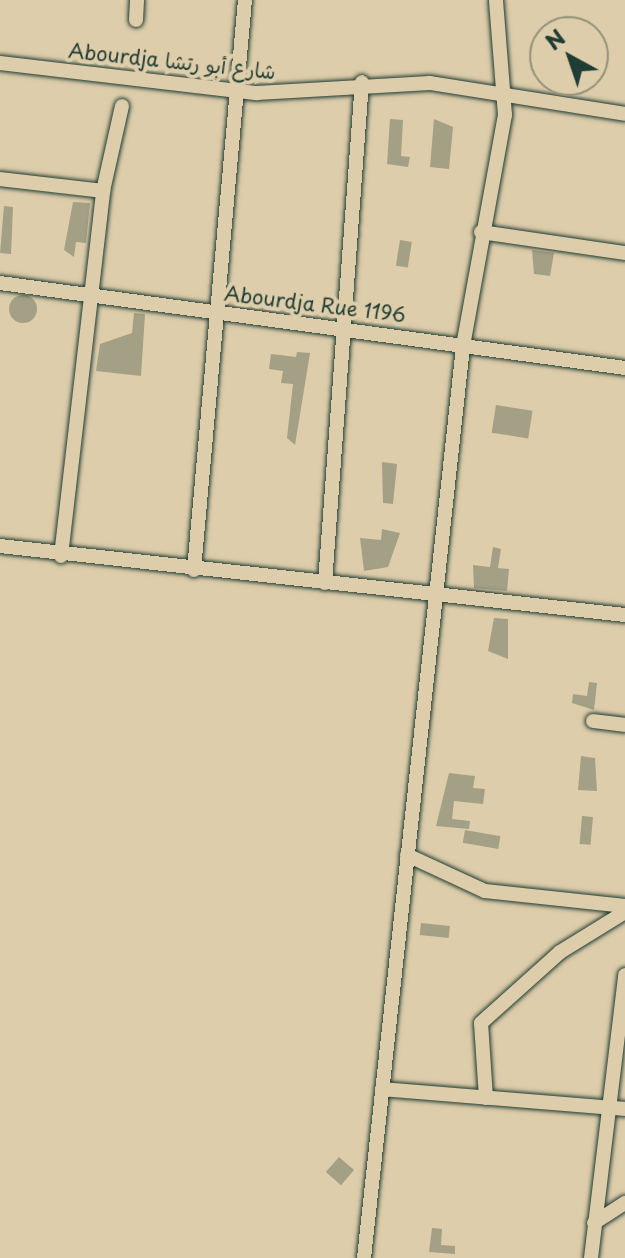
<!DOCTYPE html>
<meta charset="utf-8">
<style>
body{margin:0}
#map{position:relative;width:625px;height:1258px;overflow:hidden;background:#decdaa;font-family:"Playpen Sans","Playpen Sans Arabic",sans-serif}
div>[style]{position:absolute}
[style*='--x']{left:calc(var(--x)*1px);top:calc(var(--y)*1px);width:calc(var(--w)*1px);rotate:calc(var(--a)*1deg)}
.building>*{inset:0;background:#a3a085;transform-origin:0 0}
.round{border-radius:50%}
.roads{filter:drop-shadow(0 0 2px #1f3d34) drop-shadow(0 0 2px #1f3d34)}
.minor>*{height:14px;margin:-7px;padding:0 7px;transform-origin:7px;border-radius:7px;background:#decdaa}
span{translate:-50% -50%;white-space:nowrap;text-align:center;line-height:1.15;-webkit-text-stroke:8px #decdaa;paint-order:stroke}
.street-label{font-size:20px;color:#1f3d34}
.north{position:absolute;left:529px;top:16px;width:80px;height:80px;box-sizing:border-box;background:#decdaa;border:2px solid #92937b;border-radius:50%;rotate:320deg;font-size:22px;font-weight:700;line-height:32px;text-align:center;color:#1f3d34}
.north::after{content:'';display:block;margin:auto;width:28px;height:36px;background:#1f3d34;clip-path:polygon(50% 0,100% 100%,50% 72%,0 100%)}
</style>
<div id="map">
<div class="building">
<div style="clip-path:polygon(390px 119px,403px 120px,401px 156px,410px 157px,408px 167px,387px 164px)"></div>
<div style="clip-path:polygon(434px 119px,453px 127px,449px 169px,430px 167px)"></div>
<div style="clip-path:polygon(73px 202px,90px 203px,86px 243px,76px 242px,74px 257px,64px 250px)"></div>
<div style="clip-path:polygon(4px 206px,13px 207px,11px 254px,0 253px)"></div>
<div style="left:400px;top:240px;width:12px;height:26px;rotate:9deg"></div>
<div style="clip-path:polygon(532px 250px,554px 253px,550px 276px,534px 274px)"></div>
<div class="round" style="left:9px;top:295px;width:28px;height:28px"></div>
<div style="clip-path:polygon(134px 313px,145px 314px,141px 376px,96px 371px,100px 344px,132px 333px)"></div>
<div style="clip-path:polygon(297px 352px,310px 353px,295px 445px,287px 438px,293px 384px,281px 383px,283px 371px,269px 369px,271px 354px,296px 357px)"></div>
<div style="left:496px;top:405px;width:37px;height:28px;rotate:9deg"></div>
<div style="clip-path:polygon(382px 462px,397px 464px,393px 504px,383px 503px)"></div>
<div style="clip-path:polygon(382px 529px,400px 533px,388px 567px,364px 571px,360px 538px,381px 540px)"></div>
<div style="clip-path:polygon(493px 547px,501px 549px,498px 568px,509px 569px,507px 591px,474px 588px,473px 565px,490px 567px)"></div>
<div style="clip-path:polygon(494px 618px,508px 619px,508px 659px,488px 651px)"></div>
<div style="clip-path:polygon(589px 682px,597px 683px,594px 710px,572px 703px,573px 694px,587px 696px)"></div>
<div style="clip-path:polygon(581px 756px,595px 758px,597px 791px,578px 790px)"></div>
<div style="clip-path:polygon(449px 773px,475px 776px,473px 788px,485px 789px,483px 804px,454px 801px,452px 819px,470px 821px,469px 829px,436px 826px)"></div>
<div style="left:582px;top:816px;width:11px;height:28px;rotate:5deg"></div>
<div style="left:465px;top:830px;width:36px;height:13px;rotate:10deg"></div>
<div style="left:421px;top:923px;width:29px;height:12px;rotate:6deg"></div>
<div style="left:339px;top:1157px;width:20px;height:20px;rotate:41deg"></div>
<div style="clip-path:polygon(432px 1228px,442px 1229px,441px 1245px,455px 1246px,455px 1254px,429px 1252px)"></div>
</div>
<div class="roads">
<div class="minor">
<div style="--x:136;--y:20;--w:20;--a:-87"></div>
<div style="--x:0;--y:63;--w:259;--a:6.7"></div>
<div style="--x:257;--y:93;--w:173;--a:-3.3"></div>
<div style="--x:430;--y:83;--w:197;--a:9"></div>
<div style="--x:0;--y:179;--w:104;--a:6.6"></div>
<div style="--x:481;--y:232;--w:146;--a:8.3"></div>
<div style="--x:0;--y:283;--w:631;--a:7.74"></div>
<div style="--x:0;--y:546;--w:629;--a:6.3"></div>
<div style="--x:61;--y:556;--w:367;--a:-83.4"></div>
<div style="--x:103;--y:191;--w:87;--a:-77.4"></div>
<div style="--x:194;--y:570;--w:572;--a:-84.89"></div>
<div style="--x:325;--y:583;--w:502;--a:-85.78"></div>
<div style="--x:593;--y:721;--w:32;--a:7"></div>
<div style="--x:407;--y:855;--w:86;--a:24.8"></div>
<div style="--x:485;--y:891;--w:141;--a:6.1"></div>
<div style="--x:382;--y:1089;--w:244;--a:4.7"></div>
<div style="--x:486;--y:1098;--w:75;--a:-93.8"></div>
<div style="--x:481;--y:1023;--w:106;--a:-41.9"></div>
<div style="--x:560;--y:952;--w:76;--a:-31.6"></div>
<div style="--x:594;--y:1223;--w:37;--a:-33"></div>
<div style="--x:364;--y:1258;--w:917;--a:-83.8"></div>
<div style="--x:463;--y:346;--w:235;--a:-79.7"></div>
<div style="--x:505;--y:115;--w:115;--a:-94.5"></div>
<div style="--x:591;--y:1258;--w:285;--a:-83.1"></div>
</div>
</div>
<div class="street-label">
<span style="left:172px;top:61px;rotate:6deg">Abourdja شارع أبو رتشا</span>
<span style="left:315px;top:304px;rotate:7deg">Abourdja Rue 1196</span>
</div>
<div class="north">N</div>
</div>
